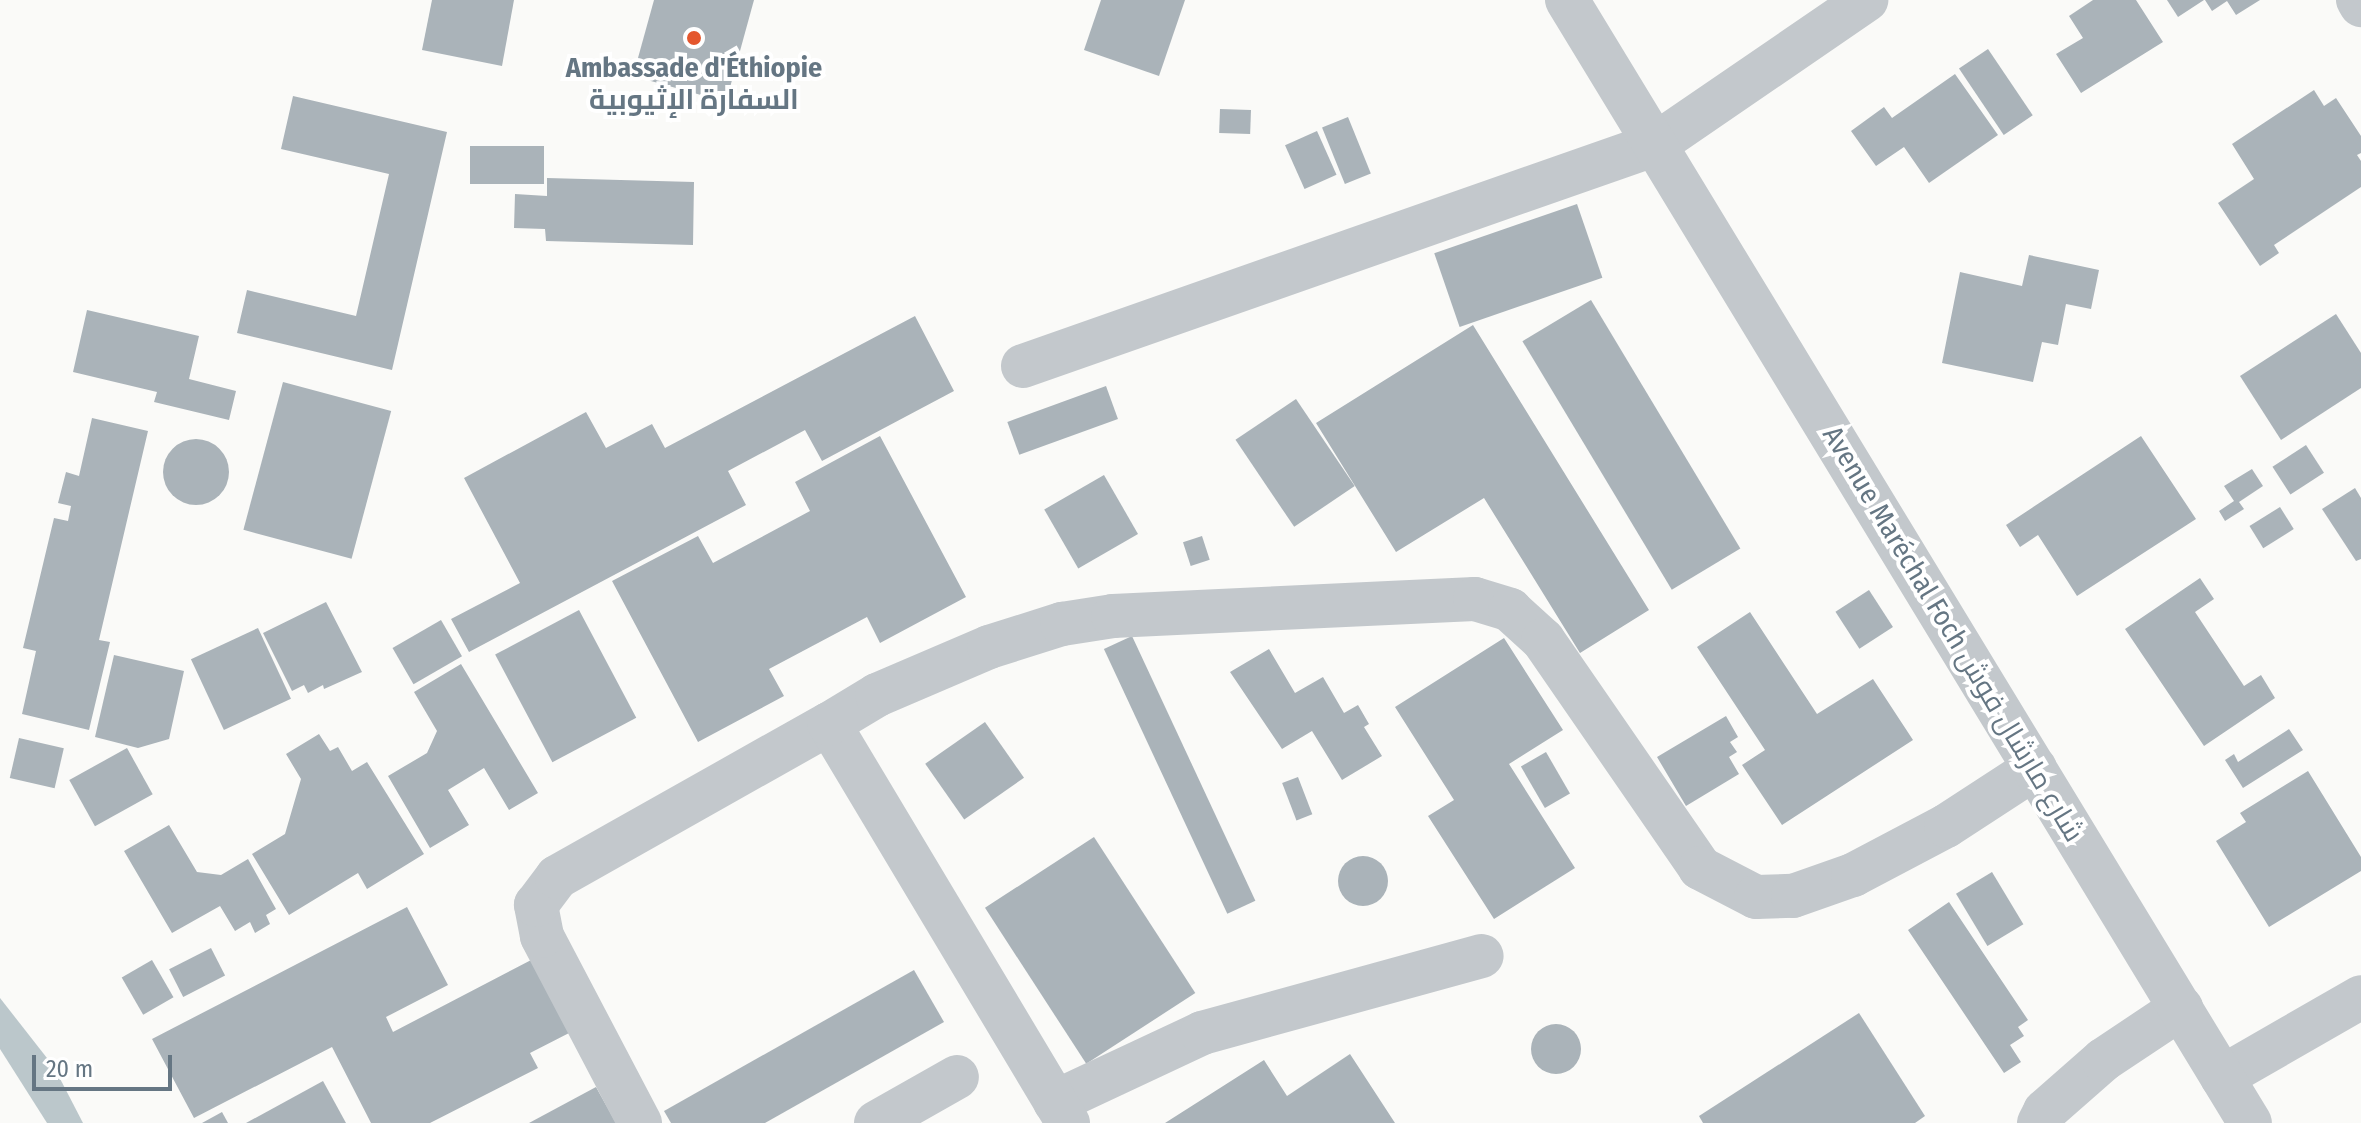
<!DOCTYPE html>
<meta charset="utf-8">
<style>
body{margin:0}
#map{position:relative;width:2361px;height:1123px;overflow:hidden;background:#fafaf8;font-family:"Fira Sans Condensed",Cairo,sans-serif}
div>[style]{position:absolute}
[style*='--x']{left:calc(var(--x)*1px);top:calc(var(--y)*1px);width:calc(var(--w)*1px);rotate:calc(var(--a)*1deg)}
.water>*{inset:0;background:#bbc7cb}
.building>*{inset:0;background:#aab3b9;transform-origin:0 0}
.round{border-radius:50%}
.minor>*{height:44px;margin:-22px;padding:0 22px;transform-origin:22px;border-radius:22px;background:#c3c8cc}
.tertiary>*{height:44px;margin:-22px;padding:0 22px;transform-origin:22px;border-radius:22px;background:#c3c8cc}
.dots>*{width:22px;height:22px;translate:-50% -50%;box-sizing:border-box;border:4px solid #fff;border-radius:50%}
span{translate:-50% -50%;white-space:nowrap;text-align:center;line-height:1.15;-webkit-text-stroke:8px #fff;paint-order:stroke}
.poi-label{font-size:28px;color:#657683;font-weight:700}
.street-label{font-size:28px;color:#657683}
.scale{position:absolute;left:32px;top:1055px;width:140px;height:36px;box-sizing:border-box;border:4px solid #657683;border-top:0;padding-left:10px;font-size:24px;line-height:28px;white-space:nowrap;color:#657683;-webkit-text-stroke:6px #fff;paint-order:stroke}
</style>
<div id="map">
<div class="water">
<div style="clip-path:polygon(0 998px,54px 1067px,83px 1123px,47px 1123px,0 1049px)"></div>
</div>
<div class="building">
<div style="clip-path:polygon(432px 0,514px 0,502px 66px,422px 50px)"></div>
<div style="clip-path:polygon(654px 0,754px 0,726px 102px,633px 76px)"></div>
<div style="clip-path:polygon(1101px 0,1185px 0,1159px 76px,1084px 50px)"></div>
<div style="clip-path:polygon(2093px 0,2136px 0,2163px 42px,2081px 93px,2056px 54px,2083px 38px,2069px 16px)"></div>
<div style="clip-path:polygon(2167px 0,2204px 0,2178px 17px)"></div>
<div style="clip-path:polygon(2205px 0,2260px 0,2236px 15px,2227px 1px,2212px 11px)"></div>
<div style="left:1988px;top:49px;width:80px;height:35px;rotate:56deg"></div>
<div style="clip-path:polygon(1955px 74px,1998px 135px,1929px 183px,1904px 147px,1876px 166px,1851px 131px,1884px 107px,1892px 118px)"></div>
<div style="clip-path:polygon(2314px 90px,2324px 106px,2336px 98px,2361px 136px,2361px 153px,2357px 155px,2361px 161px,2361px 187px,2274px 245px,2279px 253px,2260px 266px,2218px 203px,2254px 179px,2232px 144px)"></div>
<div style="clip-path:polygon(293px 96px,447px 132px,392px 370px,237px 333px,247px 290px,356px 316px,389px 174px,281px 149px)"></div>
<div style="left:1220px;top:109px;width:31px;height:24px;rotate:2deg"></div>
<div style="left:1348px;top:117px;width:61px;height:28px;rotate:68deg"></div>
<div style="left:1317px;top:131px;width:48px;height:35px;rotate:66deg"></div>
<div style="left:470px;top:146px;width:74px;height:38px"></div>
<div style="clip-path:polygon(547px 178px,694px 182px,693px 245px,546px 241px,545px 229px,514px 228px,515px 194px,547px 196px)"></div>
<div style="left:1577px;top:204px;width:78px;height:151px;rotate:71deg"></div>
<div style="clip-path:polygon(2029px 255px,2099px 270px,2091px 309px,2066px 304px,2058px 345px,2042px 342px,2033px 382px,1942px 363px,1960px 272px,2022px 286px)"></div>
<div style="left:1591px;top:300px;width:290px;height:80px;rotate:59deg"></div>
<div style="clip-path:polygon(87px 310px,199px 336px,189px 379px,236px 391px,229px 420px,154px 402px,157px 392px,73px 372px)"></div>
<div style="clip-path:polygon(2336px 314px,2361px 353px,2361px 388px,2281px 440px,2240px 376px)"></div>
<div style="clip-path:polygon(915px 316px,954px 391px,822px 461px,805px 430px,728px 471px,746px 505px,469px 652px,451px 619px,520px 583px,464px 478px,586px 412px,606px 448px,652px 424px,665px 448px)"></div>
<div style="clip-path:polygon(1473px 325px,1649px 610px,1580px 653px,1484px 498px,1396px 552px,1316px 423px)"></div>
<div style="left:283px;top:382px;width:112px;height:153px;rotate:15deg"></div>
<div style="left:1106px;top:386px;width:35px;height:105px;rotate:70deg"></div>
<div style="left:1296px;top:399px;width:105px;height:73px;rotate:56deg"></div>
<div style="clip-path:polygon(92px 418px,148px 431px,99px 640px,110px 642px,89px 730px,22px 714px,36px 651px,23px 648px,54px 518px,68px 521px,71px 506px,58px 503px,66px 472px,79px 476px)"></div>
<div style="clip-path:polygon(880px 436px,966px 597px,880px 643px,867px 617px,769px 669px,784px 696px,698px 742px,612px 581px,698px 536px,713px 563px,810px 511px,795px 482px)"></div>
<div style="clip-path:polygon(2141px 436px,2196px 519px,2077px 596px,2038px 535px,2020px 547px,2006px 525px)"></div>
<div class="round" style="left:163px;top:439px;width:66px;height:66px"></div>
<div style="left:2306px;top:445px;width:33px;height:40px;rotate:57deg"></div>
<div style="clip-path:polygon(2252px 469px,2263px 486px,2239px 502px,2244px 509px,2225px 521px,2219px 511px,2234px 501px,2224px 486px)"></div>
<div style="left:1104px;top:475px;width:68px;height:69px;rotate:60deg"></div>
<div style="clip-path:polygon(2355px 488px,2361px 498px,2361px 559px,2356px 561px,2322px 509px)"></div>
<div style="left:2280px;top:507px;width:26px;height:36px;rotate:58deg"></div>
<div style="left:1202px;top:536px;width:25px;height:20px;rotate:72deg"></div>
<div style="clip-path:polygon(2200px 578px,2214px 599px,2195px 612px,2244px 686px,2261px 675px,2275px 698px,2204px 746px,2125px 629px)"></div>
<div style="left:1869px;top:590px;width:44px;height:40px;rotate:57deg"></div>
<div style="clip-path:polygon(326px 602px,362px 672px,324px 689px,323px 685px,308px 693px,304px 685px,292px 691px,263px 633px)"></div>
<div style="left:579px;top:610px;width:122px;height:95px;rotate:62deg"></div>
<div style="clip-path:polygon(1750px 612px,1817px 714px,1873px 679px,1913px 740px,1782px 825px,1742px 765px,1765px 750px,1697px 647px)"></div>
<div style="left:441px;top:620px;width:42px;height:56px;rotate:60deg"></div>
<div style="left:258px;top:628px;width:78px;height:74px;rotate:65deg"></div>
<div style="left:1132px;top:636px;width:292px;height:31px;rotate:65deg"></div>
<div style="clip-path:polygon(1504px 638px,1563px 730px,1509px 764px,1575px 868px,1494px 919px,1428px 816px,1454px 800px,1395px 707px)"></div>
<div style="clip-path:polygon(1269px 649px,1295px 693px,1323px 677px,1344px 713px,1358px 705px,1369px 724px,1364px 727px,1382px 756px,1342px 780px,1312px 731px,1282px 749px,1230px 672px)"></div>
<div style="clip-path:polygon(114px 655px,184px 671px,169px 739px,138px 748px,95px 737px)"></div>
<div style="clip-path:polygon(461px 664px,538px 793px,509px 810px,484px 768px,448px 790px,469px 825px,430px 848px,388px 776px,427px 753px,437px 731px,414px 692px)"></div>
<div style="clip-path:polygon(1726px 716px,1738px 737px,1730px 742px,1737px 752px,1729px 757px,1739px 774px,1686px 806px,1657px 757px)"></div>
<div style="left:985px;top:722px;width:68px;height:73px;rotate:55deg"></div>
<div style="clip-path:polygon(2289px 729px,2303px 750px,2243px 788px,2225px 760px,2234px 754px,2238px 762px)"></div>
<div style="clip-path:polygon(319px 734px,330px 751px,338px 747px,352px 771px,367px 762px,424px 854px,367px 889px,358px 873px,289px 915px,252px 854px,285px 834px,301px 779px,286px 754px)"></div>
<div style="left:19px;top:738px;width:46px;height:41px;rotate:13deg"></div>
<div style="left:127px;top:748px;width:53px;height:66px;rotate:61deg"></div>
<div style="left:1546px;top:752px;width:48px;height:29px;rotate:60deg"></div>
<div style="clip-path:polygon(2308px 771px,2361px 857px,2361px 871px,2269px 927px,2216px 841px,2246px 822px,2240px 813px)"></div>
<div style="left:1298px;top:777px;width:40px;height:17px;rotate:69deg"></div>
<div style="clip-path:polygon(169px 825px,197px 872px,221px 875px,248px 859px,276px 909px,266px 915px,270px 924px,255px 933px,250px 922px,235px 931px,220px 906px,172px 933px,124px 851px)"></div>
<div style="left:1094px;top:837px;width:186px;height:130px;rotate:57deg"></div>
<div class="round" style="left:1338px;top:856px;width:50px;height:50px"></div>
<div style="left:1992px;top:872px;width:61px;height:42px;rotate:59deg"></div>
<div style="clip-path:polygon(1949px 902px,2028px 1020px,2018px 1027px,2024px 1036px,2010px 1045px,2021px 1062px,2004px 1073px,1908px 930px)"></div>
<div style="clip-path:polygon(407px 907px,448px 985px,386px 1017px,393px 1032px,535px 958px,573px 1031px,530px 1053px,538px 1068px,430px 1123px,371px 1123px,332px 1047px,194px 1118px,152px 1039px)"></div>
<div style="left:211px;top:948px;width:31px;height:47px;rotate:63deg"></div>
<div style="left:152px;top:960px;width:43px;height:35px;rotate:60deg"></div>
<div style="clip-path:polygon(914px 970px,944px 1022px,765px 1123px,671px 1123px,664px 1111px)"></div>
<div style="clip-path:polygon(1859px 1013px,1925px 1116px,1915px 1123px,1703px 1123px,1699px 1116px)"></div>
<div class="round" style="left:1531px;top:1024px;width:50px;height:50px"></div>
<div style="clip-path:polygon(1350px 1054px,1395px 1123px,1165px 1123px,1264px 1060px,1287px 1096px)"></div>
<div style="clip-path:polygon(323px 1081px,346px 1123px,246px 1123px)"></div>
<div style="clip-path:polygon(596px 1087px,616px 1123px,529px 1123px)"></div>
<div style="clip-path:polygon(222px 1112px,228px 1123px,202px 1123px)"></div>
</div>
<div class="minor">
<div style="--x:2358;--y:0;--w:6;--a:59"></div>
<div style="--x:1023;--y:366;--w:671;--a:-19.33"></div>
<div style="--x:1656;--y:144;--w:255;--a:-34.4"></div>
<div style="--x:2222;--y:1077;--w:160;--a:-29.9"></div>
<div style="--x:1055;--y:1102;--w:162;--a:-25.1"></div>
<div style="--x:1202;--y:1033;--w:290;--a:-15.4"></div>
<div style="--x:640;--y:1123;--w:211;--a:-117.7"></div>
<div style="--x:542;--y:936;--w:32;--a:-101"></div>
<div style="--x:536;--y:905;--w:35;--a:-53"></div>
<div style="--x:557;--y:877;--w:312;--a:-29.4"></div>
<div style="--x:876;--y:1123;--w:93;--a:-29.6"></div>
<div style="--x:1068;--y:1123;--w:465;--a:-120.9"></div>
<div style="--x:829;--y:724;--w:56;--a:-31.1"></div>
<div style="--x:877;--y:695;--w:122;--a:-23.2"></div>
<div style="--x:989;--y:647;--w:77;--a:-17.5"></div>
<div style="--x:1062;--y:624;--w:52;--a:-8.9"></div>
<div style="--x:1113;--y:616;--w:362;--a:-2.7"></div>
<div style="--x:1475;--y:599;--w:37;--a:17"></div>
<div style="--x:1510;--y:610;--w:45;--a:42.3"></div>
<div style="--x:1543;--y:640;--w:277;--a:55.4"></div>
<div style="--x:1700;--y:868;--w:63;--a:27.4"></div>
<div style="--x:1756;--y:897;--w:37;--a:-2"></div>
<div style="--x:1793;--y:896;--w:64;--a:-19.3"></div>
<div style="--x:1853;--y:875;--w:105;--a:-27.8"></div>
<div style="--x:1946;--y:826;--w:106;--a:-33.1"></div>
<div style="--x:2039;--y:1123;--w:13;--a:-63"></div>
<div style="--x:2045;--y:1111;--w:77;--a:-41.3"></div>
<div style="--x:2103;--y:1060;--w:94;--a:-33.7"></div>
</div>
<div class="tertiary">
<div style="--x:1567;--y:0;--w:1314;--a:58.69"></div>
</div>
<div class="dots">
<div style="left:694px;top:38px;background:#e4572e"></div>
</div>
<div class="poi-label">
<span style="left:694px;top:84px">Ambassade d'Éthiopie<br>السفارة الإثيوبية</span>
</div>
<div class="street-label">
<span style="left:1953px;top:634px;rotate:59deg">Avenue Maréchal Foch شارع مارشال فوش</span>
</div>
<div class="scale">20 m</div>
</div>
